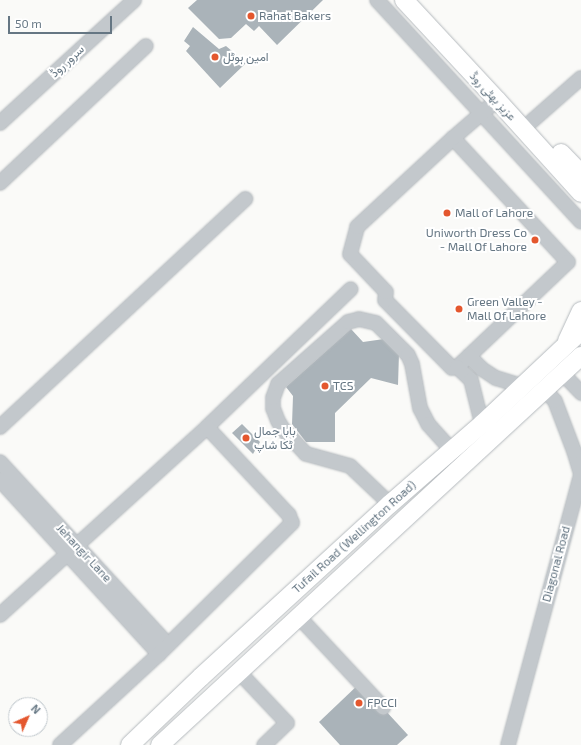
<!DOCTYPE html>
<meta charset="utf-8">
<style>
body{margin:0}
#map{position:relative;width:581px;height:745px;overflow:hidden;background:#fafaf8;font-family:"Exo 2",Vazirmatn,sans-serif}
div>[style]{position:absolute}
[style*='--x']{left:calc(var(--x)*1px);top:calc(var(--y)*1px);width:calc(var(--w)*1px);rotate:calc(var(--a)*1deg)}
.building>*{inset:0;background:#aab3b9}
.roads{filter:drop-shadow(0 0 1px #b5babe) drop-shadow(0 0 1px #b5babe)}
.minor>*{height:14px;margin:-7px;padding:0 7px;transform-origin:7px;border-radius:7px;background:#c3c8cc}
.major>*{height:18px;margin:-9px;padding:0 9px;transform-origin:9px;border-radius:9px;background:#fff}
.dots>*{width:11px;height:11px;translate:-50% -50%;box-sizing:border-box;border:2px solid #fff;border-radius:50%}
span{translate:-50% -50%;white-space:nowrap;text-align:center;line-height:1.15;-webkit-text-stroke:4px #fff;paint-order:stroke}
.poi-label{font-size:12px;color:#657683}
.left{translate:0 -50%;text-align:left}
.right{translate:-100% -50%;text-align:right}
.street-label{font-size:12px;color:#657683}
.north{position:absolute;left:8px;top:697px;width:40px;height:40px;box-sizing:border-box;background:#fff;border:1px solid #c1c8cd;border-radius:50%;rotate:45deg;font-size:11px;font-weight:700;line-height:16px;text-align:center;color:#657683}
.north::after{content:'';display:block;margin:auto;width:14px;height:18px;background:#e4572e;clip-path:polygon(50% 0,100% 100%,50% 72%,0 100%)}
.scale{position:absolute;left:8px;top:16px;width:104px;height:18px;box-sizing:border-box;border:2px solid #657683;border-top:0;padding-left:5px;font-size:12px;line-height:14px;white-space:nowrap;color:#657683;-webkit-text-stroke:3px #fff;paint-order:stroke}
</style>
<div id="map">
<div class="building">
<div style="clip-path:polygon(197px 0,323px 0,277px 45px,259px 26px,254px 31px,246px 24px,231px 38px,219px 39px,188px 8px)"></div>
<div style="clip-path:polygon(193px 27px,219px 49px,226px 46px,246px 63px,220px 88px,186px 51px,190px 46px,184px 41px)"></div>
<div style="clip-path:polygon(351px 329px,363px 342px,384px 339px,399px 353px,398px 385px,371px 378px,335px 413px,335px 442px,306px 442px,292px 424px,293px 396px,286px 387px)"></div>
<div style="clip-path:polygon(242px 424px,260px 442px,253px 454px,232px 433px)"></div>
<div style="clip-path:polygon(360px 683px,408px 735px,397px 745px,340px 745px,319px 722px)"></div>
</div>
<div class="roads">
<div class="minor">
<div style="--x:377;--y:0;--w:301;--a:47.4"></div>
<div style="--x:532;--y:121;--w:65;--a:-41.3"></div>
<div style="--x:0;--y:123;--w:182;--a:-42.5"></div>
<div style="--x:453;--y:138;--w:169;--a:47.2"></div>
<div style="--x:568;--y:262;--w:137;--a:136.5"></div>
<div style="--x:469;--y:356;--w:16;--a:137"></div>
<div style="--x:457;--y:367;--w:5;--a:169"></div>
<div style="--x:452;--y:368;--w:95;--a:-134.6"></div>
<div style="--x:385;--y:300;--w:8;--a:-83"></div>
<div style="--x:386;--y:292;--w:52;--a:-133.5"></div>
<div style="--x:350;--y:254;--w:28;--a:-75"></div>
<div style="--x:357;--y:227;--w:131;--a:-42.8"></div>
<div style="--x:453;--y:138;--w:58;--a:-40.8"></div>
<div style="--x:0;--y:183;--w:200;--a:-43.2"></div>
<div style="--x:469;--y:356;--w:18;--a:45"></div>
<div style="--x:482;--y:369;--w:17;--a:33"></div>
<div style="--x:496;--y:378;--w:28;--a:17"></div>
<div style="--x:457;--y:367;--w:19;--a:43"></div>
<div style="--x:471;--y:380;--w:45;--a:76"></div>
<div style="--x:562;--y:373;--w:28;--a:46"></div>
<div style="--x:0;--y:427;--w:335;--a:-42.9"></div>
<div style="--x:0;--y:462;--w:248;--a:47.4"></div>
<div style="--x:0;--y:480;--w:236;--a:47.6"></div>
<div style="--x:390;--y:504;--w:55;--a:-136.5"></div>
<div style="--x:350;--y:466;--w:46;--a:-164.7"></div>
<div style="--x:306;--y:454;--w:34;--a:-133"></div>
<div style="--x:283;--y:429;--w:9;--a:-122"></div>
<div style="--x:278;--y:421;--w:14;--a:-111"></div>
<div style="--x:273;--y:408;--w:10;--a:-90"></div>
<div style="--x:273;--y:398;--w:15;--a:-70"></div>
<div style="--x:278;--y:384;--w:94;--a:-41.5"></div>
<div style="--x:348;--y:322;--w:11;--a:-15"></div>
<div style="--x:359;--y:319;--w:17;--a:13"></div>
<div style="--x:376;--y:323;--w:45;--a:45"></div>
<div style="--x:408;--y:355;--w:10;--a:66"></div>
<div style="--x:412;--y:364;--w:45;--a:79.7"></div>
<div style="--x:420;--y:408;--w:18;--a:63"></div>
<div style="--x:428;--y:424;--w:36;--a:48"></div>
<div style="--x:0;--y:615;--w:280;--a:-42.2"></div>
<div style="--x:207;--y:427;--w:199;--a:-43.8"></div>
<div style="--x:298;--y:616;--w:125;--a:47"></div>
<div style="--x:239;--y:672;--w:70;--a:46.7"></div>
<div style="--x:287;--y:723;--w:32;--a:136"></div>
<div style="--x:60;--y:745;--w:134;--a:-42.6"></div>
<div style="--x:159;--y:654;--w:187;--a:-44.6"></div>
<div style="--x:292;--y:523;--w:9;--a:-111"></div>
<div style="--x:289;--y:515;--w:120;--a:-133"></div>
<div style="--x:508;--y:745;--w:281;--a:-74.9"></div>
<div style="--x:581;--y:474;--w:24;--a:-107"></div>
<div style="--x:574;--y:451;--w:53;--a:-110.8"></div>
<div style="--x:555;--y:401;--w:16;--a:-133"></div>
</div>
<div class="major">
<div style="--x:404;--y:0;--w:137;--a:47.1"></div>
<div style="--x:497;--y:100;--w:125;--a:47.9"></div>
<div style="--x:561;--y:153;--w:29;--a:46"></div>
<div style="--x:567;--y:341;--w:33;--a:-65"></div>
<div style="--x:130;--y:745;--w:98;--a:-43.8"></div>
<div style="--x:201;--y:677;--w:256;--a:-42.5"></div>
<div style="--x:390;--y:504;--w:122;--a:-41"></div>
<div style="--x:482;--y:424;--w:136;--a:-43.2"></div>
<div style="--x:160;--y:745;--w:573;--a:-42.74"></div>
</div>
</div>
<div class="dots">
<div style="left:251px;top:16px;background:#e4572e"></div>
<div style="left:215px;top:57px;background:#e4572e"></div>
<div style="left:447px;top:213px;background:#e4572e"></div>
<div style="left:535px;top:240px;background:#e4572e"></div>
<div style="left:459px;top:309px;background:#e4572e"></div>
<div style="left:325px;top:386px;background:#e4572e"></div>
<div style="left:246px;top:438px;background:#e4572e"></div>
<div style="left:359px;top:703px;background:#e4572e"></div>
</div>
<div class="poi-label">
<span class="left" style="left:259px;top:16px">Rahat Bakers</span>
<span class="left" style="left:223px;top:57px">امین ہوٹل</span>
<span class="left" style="left:455px;top:213px">Mall of Lahore</span>
<span class="right" style="left:527px;top:240px">Uniworth Dress Co<br>- Mall Of Lahore</span>
<span class="left" style="left:467px;top:309px">Green Valley -<br>Mall Of Lahore</span>
<span class="left" style="left:333px;top:386px">TCS</span>
<span class="left" style="left:254px;top:438px">بابا جمال<br>ٹکا شاپ</span>
<span class="left" style="left:367px;top:703px">FPCCI</span>
</div>
<div class="street-label">
<span style="left:67px;top:61px;rotate:-43deg">سرور روڈ</span>
<span style="left:493px;top:96px;rotate:47deg">عزیز بھٹی روڈ</span>
<span style="left:354px;top:537px;rotate:-42deg">Tufail Road (Wellington Road)</span>
<span style="left:84px;top:553px;rotate:47deg">Jehangir Lane</span>
<span style="left:556px;top:564px;rotate:-75deg">Diagonal Road</span>
</div>
<div class="north">N</div>
<div class="scale">50 m</div>
</div>
